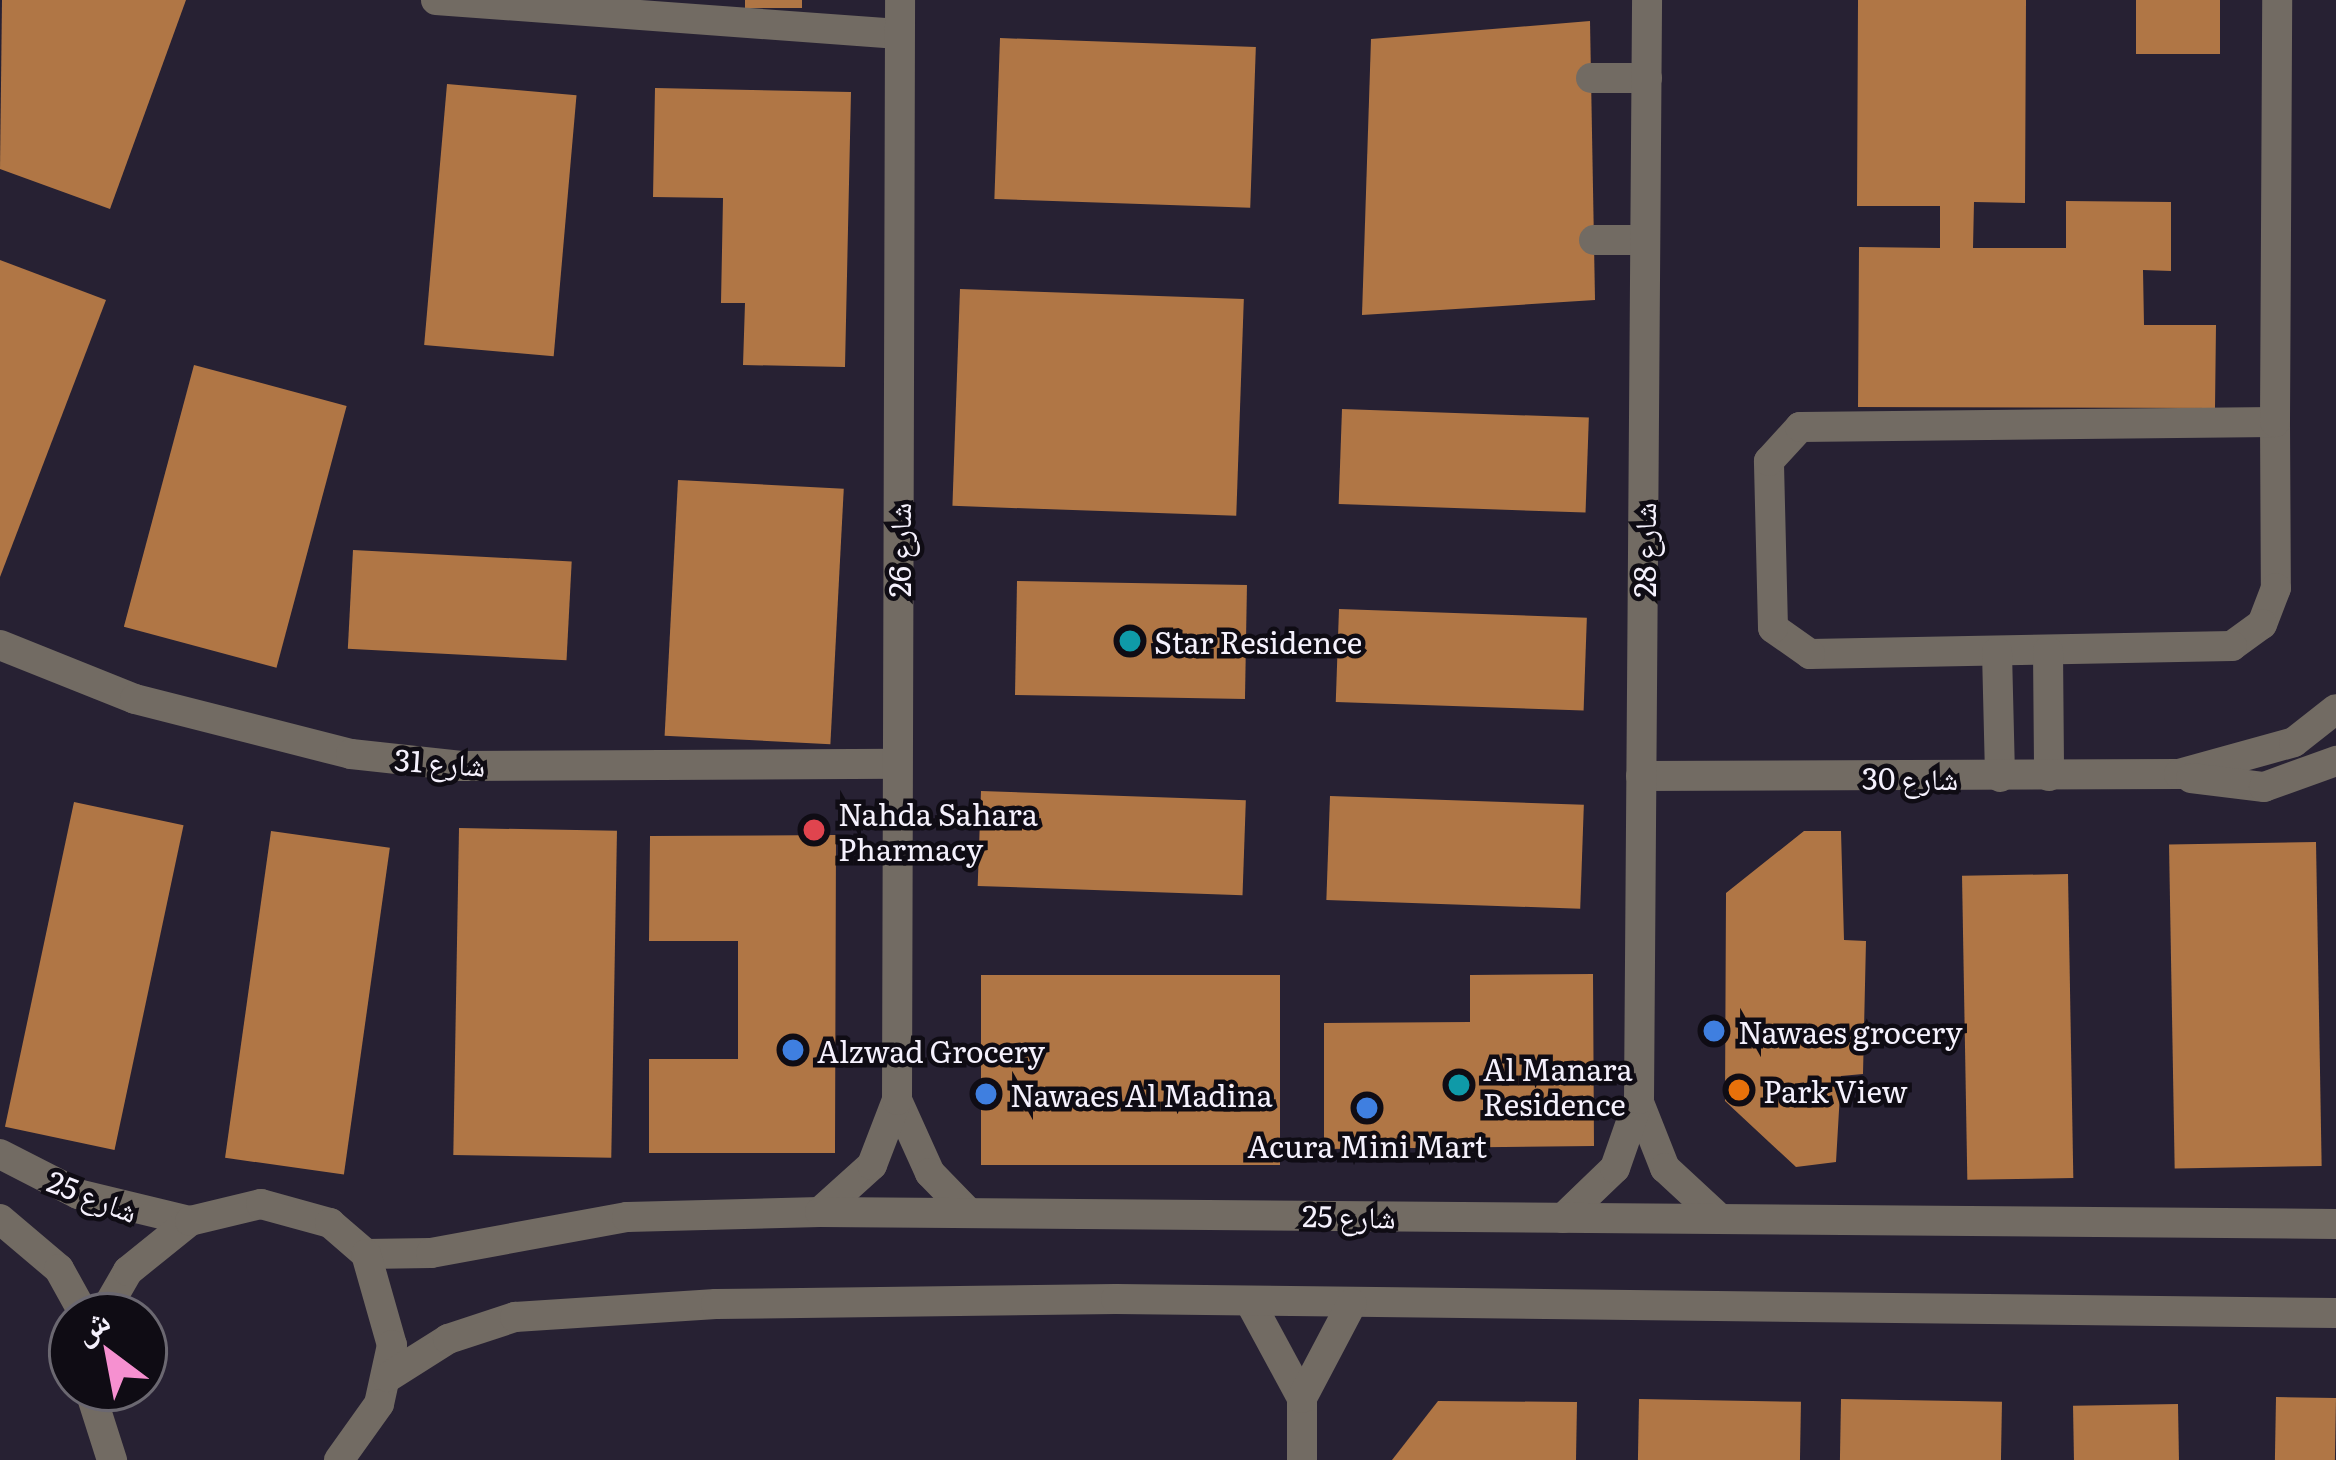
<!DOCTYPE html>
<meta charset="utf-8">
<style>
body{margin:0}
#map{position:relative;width:2336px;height:1460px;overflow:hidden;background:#272133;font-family:Literata,"Noto Naskh Arabic",serif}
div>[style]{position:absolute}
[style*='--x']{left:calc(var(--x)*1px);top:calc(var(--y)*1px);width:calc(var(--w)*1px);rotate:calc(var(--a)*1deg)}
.building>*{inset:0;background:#b07645;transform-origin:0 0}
.minor>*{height:30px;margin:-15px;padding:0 15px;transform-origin:15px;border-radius:15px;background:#726b63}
.dots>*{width:33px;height:33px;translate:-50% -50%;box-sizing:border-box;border:6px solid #0f0c14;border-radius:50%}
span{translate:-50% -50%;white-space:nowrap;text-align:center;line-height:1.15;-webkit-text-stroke:9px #0f0c14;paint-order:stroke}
.street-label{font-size:30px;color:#f5f1fd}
.poi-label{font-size:30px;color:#f5f1fd}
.left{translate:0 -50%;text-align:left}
.north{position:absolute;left:48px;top:1292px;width:120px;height:120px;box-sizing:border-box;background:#0f0c14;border:3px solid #6b6871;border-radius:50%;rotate:328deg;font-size:33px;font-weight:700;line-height:48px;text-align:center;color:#f5f1fd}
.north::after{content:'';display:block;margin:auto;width:42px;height:54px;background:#f690d0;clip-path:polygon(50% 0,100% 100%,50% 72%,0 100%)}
</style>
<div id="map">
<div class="building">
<div style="clip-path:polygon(2px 0,186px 0,110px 209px,0 169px)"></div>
<div style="left:745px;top:0;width:57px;height:8px"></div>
<div style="clip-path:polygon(1858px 0,2026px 0,2025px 203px,1974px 202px,1973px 248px,2066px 248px,2066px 201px,2171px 202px,2171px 271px,2143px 270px,2144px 325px,2216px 325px,2215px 408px,1858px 407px,1859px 247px,1940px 248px,1940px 206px,1857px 206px)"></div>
<div style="left:2136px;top:0;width:84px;height:54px"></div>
<div style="clip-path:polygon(1590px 21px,1595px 300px,1362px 315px,1371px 39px)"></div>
<div style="left:1000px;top:38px;width:256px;height:161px;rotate:2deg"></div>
<div style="left:447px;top:84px;width:130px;height:262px;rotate:5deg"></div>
<div style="clip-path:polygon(655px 88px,851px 92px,845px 367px,743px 365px,745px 303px,721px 303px,723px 198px,653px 197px)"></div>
<div style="clip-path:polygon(0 260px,106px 300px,0 577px)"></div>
<div style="left:960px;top:289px;width:284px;height:217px;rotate:2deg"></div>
<div style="left:194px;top:365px;width:158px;height:271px;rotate:15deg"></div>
<div style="left:1342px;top:409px;width:247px;height:95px;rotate:2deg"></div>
<div style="left:678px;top:480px;width:166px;height:256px;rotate:3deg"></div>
<div style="left:353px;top:550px;width:219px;height:99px;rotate:3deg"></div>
<div style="left:1017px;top:581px;width:230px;height:114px;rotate:1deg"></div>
<div style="left:1339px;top:609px;width:248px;height:93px;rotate:2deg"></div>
<div style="left:981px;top:791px;width:265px;height:95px;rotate:2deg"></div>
<div style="left:1330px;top:796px;width:254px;height:104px;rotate:2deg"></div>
<div style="left:74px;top:802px;width:112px;height:332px;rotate:12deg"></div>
<div style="left:459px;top:828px;width:158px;height:327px;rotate:1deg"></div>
<div style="left:271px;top:831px;width:120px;height:330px;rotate:8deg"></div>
<div style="clip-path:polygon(1804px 831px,1841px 831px,1844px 940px,1866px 941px,1863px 1074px,1841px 1076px,1836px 1162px,1796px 1167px,1725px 1101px,1726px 893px)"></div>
<div style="clip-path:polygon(836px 835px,835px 1153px,649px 1153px,649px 1059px,738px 1059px,738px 941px,649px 941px,650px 836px)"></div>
<div style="left:2316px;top:842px;width:324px;height:147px;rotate:89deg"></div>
<div style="left:2068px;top:874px;width:304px;height:106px;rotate:89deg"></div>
<div style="clip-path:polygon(1593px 974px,1594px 1146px,1324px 1149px,1324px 1023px,1470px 1022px,1470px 975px)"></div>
<div style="left:981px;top:975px;width:299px;height:190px"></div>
<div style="left:2276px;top:1397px;width:60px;height:63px;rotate:1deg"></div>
<div style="left:1639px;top:1399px;width:162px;height:61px;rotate:1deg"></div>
<div style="left:1841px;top:1399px;width:161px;height:61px;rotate:1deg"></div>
<div style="clip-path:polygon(1438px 1401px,1577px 1402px,1576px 1460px,1392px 1460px)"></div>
<div style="left:2178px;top:1404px;width:56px;height:105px;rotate:89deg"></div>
</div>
<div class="minor">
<div style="--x:436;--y:0;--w:464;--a:4.2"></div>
<div style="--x:1591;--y:78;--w:56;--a:0"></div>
<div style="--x:1594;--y:240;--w:51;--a:0"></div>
<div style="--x:2275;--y:422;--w:166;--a:89.7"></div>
<div style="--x:2276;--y:588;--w:39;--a:111"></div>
<div style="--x:2262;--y:624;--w:37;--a:144"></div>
<div style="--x:2232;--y:646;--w:422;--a:178.9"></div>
<div style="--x:1810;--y:654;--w:45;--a:-144.9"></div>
<div style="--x:1773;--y:628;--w:167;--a:-91.4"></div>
<div style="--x:1769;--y:461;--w:46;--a:-47.6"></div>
<div style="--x:1800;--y:427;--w:475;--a:-0.6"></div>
<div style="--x:2275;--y:422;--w:422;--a:-89.7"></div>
<div style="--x:0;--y:645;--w:145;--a:21.8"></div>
<div style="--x:135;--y:699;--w:223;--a:14.3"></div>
<div style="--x:351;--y:754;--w:111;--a:6.2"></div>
<div style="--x:461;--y:766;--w:436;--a:-0.3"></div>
<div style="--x:2048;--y:651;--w:125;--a:89.5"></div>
<div style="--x:1997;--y:652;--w:125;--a:88.6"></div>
<div style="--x:1641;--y:776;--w:538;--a:-0.21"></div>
<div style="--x:2179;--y:774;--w:119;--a:-15.5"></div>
<div style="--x:2294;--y:742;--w:53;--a:-38.2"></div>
<div style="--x:2191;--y:778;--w:74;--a:7"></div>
<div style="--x:2264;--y:787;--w:77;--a:-19.9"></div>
<div style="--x:897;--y:1100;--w:80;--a:65.7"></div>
<div style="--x:930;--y:1173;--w:53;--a:45.8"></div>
<div style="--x:1640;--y:1105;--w:68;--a:68.4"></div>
<div style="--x:1665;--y:1168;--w:74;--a:42.8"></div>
<div style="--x:0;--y:1154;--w:88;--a:27.1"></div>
<div style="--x:78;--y:1194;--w:115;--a:13.6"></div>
<div style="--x:820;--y:1212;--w:70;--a:-42.1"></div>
<div style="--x:872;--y:1165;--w:70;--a:-69"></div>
<div style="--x:897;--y:1100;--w:1100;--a:-89.84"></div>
<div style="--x:1563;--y:1218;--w:72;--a:-43.9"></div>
<div style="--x:1615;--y:1168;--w:73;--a:-70.8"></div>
<div style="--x:1639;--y:1099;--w:1099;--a:-89.58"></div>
<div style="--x:0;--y:1219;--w:77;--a:40.3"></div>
<div style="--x:59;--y:1269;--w:54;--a:61"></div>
<div style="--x:366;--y:1254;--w:65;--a:-0.9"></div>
<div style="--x:431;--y:1253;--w:199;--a:-10.4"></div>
<div style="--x:627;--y:1217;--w:193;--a:-1.5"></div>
<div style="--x:820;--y:1212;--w:1516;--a:0.45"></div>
<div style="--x:1250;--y:1302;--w:109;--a:61.6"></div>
<div style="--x:1302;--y:1398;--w:62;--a:90"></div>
<div style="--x:102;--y:1316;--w:52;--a:-60"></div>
<div style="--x:128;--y:1271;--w:80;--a:-38.9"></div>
<div style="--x:190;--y:1221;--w:73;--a:-13.5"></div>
<div style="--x:261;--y:1204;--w:72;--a:15.4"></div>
<div style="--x:330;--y:1223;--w:48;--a:40.7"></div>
<div style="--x:366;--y:1254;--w:95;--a:74.1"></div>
<div style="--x:392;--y:1345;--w:60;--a:102.4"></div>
<div style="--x:379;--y:1404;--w:69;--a:125.5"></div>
<div style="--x:388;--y:1377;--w:71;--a:-32.3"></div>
<div style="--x:448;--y:1339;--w:71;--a:-18.2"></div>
<div style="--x:515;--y:1317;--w:201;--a:-3.7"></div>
<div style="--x:716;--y:1304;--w:400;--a:-0.7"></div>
<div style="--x:1116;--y:1299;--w:1220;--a:0.66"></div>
<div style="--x:89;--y:1388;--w:76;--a:72.3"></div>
<div style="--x:1302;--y:1398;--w:107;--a:-62.2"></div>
</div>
<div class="dots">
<div style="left:1130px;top:641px;background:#0f9aa8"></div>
<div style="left:814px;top:830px;background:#e0444e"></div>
<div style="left:1714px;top:1031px;background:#3f7fe0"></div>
<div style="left:793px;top:1050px;background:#3f7fe0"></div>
<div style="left:1459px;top:1085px;background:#0f9aa8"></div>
<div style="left:1739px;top:1090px;background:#e8710a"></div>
<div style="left:986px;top:1094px;background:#3f7fe0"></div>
<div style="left:1367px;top:1108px;background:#3f7fe0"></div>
</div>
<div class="street-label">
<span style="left:898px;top:550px;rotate:-90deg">شارع 26</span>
<span style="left:1643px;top:550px;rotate:-90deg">شارع 28</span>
<span style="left:440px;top:761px;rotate:4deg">شارع 31</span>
<span style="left:1910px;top:777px">شارع 30</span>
<span style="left:93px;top:1195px;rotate:21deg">شارع 25</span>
<span style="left:1349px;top:1215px;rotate:1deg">شارع 25</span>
</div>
<div class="poi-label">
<span class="left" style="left:1154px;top:641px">Star Residence</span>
<span class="left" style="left:838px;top:830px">Nahda Sahara<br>Pharmacy</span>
<span class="left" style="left:1738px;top:1031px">Nawaes grocery</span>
<span class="left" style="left:817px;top:1050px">Alzwad Grocery</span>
<span class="left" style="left:1483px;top:1085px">Al Manara<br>Residence</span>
<span class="left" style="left:1763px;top:1090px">Park View</span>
<span class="left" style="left:1010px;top:1094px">Nawaes Al Madina</span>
<span style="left:1367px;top:1145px">Acura Mini Mart</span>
</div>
<div class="north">ش</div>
</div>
